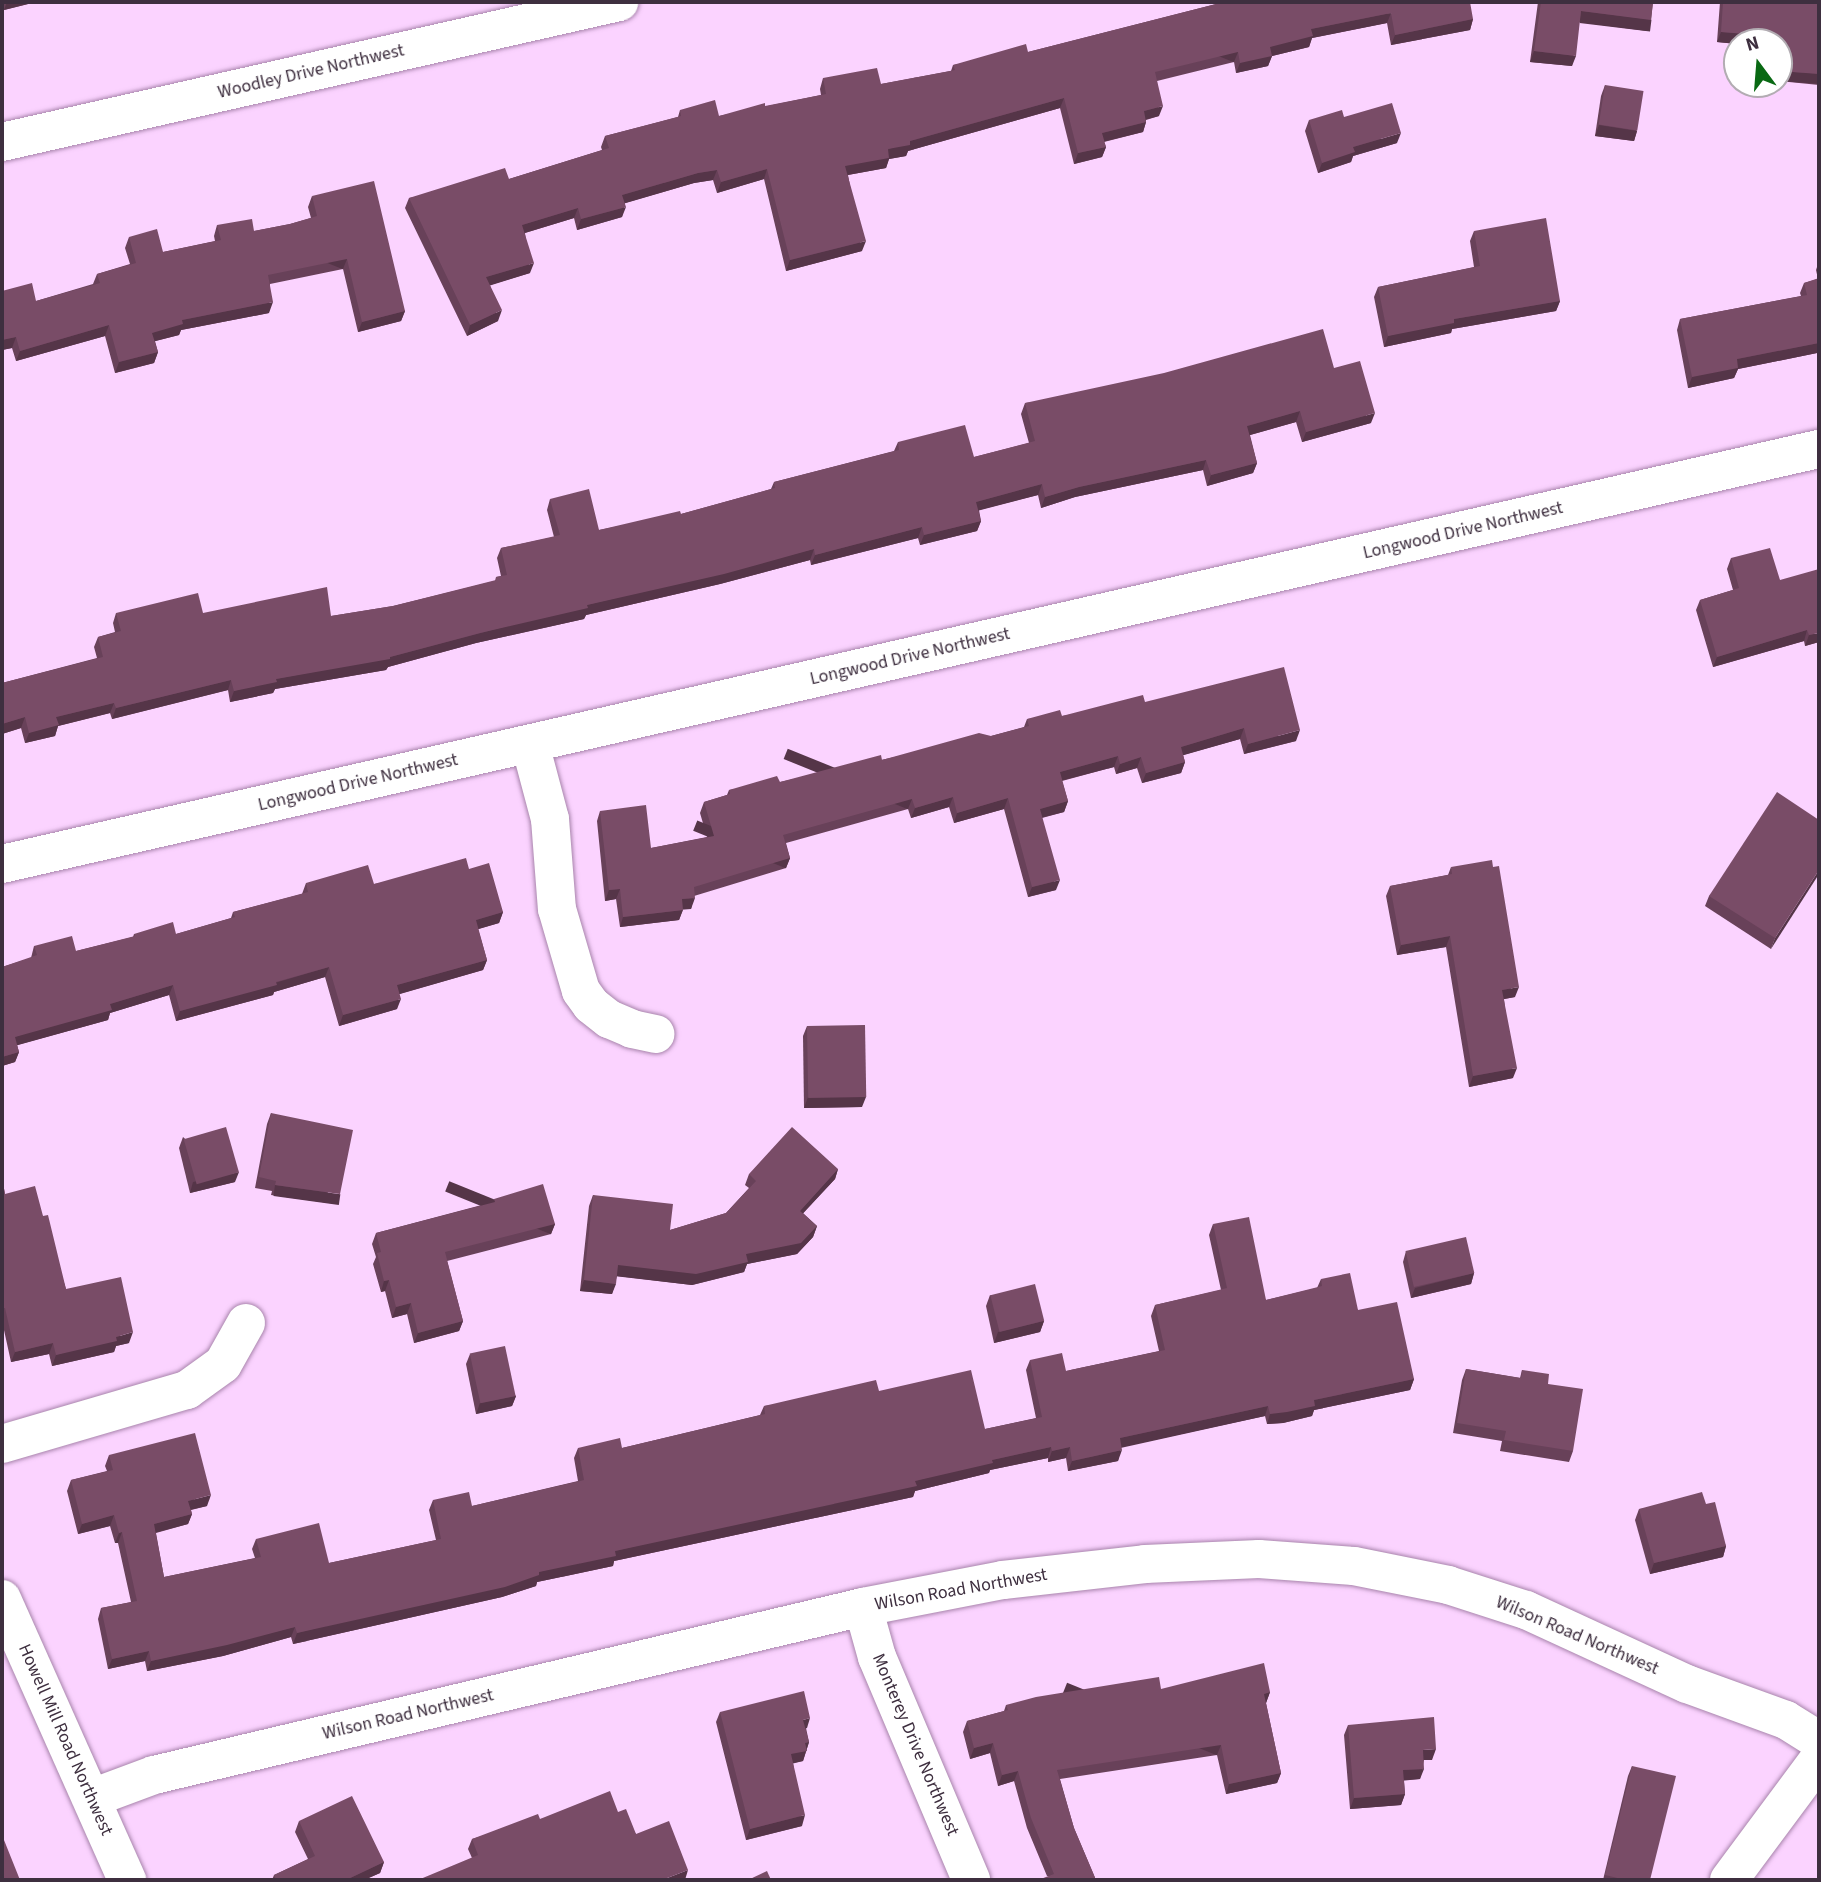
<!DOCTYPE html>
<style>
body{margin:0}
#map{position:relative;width:1821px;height:1882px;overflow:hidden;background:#fbd3ff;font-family:"Source Sans 3",sans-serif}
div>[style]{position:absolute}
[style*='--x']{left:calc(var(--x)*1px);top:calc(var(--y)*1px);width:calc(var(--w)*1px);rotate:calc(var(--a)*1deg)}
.roads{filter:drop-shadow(0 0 2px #a884ac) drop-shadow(0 0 2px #a884ac)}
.street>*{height:38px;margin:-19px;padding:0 19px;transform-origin:19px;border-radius:19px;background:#fff}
.secondary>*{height:38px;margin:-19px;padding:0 19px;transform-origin:19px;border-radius:19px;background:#fff}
.wall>*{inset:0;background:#684159}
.shaded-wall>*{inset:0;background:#553548;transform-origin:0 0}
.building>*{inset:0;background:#794c67;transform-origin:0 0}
span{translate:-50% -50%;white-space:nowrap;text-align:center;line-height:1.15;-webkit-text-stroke:7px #fff;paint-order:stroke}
.street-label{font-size:18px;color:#3e2f3f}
.frame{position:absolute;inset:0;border:4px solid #3e2f3f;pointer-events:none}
.north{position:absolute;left:1723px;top:28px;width:70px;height:70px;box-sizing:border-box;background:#fff;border:2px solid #b2acb2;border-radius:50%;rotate:344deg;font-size:19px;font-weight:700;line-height:28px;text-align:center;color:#3e2f3f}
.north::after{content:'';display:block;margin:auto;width:24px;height:32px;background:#096913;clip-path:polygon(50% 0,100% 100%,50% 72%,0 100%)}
</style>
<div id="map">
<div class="roads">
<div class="street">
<div style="--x:2;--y:142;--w:633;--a:-12.78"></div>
<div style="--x:530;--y:744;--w:78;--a:75.1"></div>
<div style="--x:550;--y:819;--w:90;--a:85.6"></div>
<div style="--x:557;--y:909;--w:85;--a:73.7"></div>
<div style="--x:581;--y:991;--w:17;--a:54"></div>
<div style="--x:591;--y:1005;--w:23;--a:38"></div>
<div style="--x:609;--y:1019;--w:25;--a:23"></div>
<div style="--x:632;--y:1029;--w:24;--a:12"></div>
<div style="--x:2;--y:864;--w:1864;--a:-12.87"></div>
<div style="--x:2;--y:1444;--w:193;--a:-16.3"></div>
<div style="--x:187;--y:1390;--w:44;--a:-35.8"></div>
<div style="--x:223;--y:1364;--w:47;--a:-60.7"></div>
<div style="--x:863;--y:1607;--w:52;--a:74.4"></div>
<div style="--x:877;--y:1657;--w:242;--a:67.1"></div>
<div style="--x:92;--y:1798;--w:66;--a:-20.4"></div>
<div style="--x:154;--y:1775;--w:729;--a:-13.33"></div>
<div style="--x:863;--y:1607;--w:143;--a:-10.9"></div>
<div style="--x:1003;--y:1580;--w:143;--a:-6.4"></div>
<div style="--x:1145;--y:1564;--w:114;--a:-2.5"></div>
<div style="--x:1259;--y:1559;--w:95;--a:4.2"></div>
<div style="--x:1354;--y:1566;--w:96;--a:11.4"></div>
<div style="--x:1448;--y:1585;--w:82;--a:17.8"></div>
<div style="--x:1526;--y:1610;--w:177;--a:24.7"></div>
<div style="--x:1687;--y:1684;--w:105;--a:20"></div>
<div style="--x:1786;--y:1720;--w:39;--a:32"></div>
<div style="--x:1729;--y:1880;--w:151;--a:-53.4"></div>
</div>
<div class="secondary">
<div style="--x:2;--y:1599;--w:308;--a:66"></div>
</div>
</div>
<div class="wall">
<div style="clip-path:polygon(2px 2px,36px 2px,4px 10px)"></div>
<div style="clip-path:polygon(1224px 2px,1473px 19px,1470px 30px,1391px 45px,1387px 23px,1312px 38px,1309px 47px,1272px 56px,1268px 66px,1236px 73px,1234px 62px,1157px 81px,1159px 116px,1146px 120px,1146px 122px,1143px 132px,1104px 142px,1106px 147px,1102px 157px,1074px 164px,1060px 108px,908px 151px,906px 156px,889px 159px,886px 168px,848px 175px,862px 251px,786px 271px,764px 179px,717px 193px,713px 180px,694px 183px,625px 203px,622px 217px,577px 230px,574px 218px,525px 233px,530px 273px,490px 285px,498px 321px,467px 336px,405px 208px,409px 198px,509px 179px,602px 150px,601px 147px,605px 136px,678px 117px,680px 110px,719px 116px,821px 95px,820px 89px,823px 78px,881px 84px,951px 71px,953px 65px,1028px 52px)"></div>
<div style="clip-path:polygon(1538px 2px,1653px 2px,1651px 20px,1647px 31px,1579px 22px,1572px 66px,1530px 62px)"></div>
<div style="clip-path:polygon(1720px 2px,1819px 2px,1819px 85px,1779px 81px,1779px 42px,1737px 42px,1737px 44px,1717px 42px)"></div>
<div style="clip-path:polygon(1605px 85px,1637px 131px,1634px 141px,1595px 136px,1601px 96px)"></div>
<div style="clip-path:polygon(1309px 120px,1397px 143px,1353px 156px,1351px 162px,1318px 173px,1305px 131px)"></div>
<div style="clip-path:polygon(312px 196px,405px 311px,401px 321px,358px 332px,343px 269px,270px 284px,269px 313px,181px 330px,179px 335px,155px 341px,158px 352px,154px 363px,115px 373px,105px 336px,16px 361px,12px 348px,2px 350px,2px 291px,36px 301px,93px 284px,97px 274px,130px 264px,125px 248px,129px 237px,163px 252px,215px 241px,214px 236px,217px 225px,254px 231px,290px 224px,311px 218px,308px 207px)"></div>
<div style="clip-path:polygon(1474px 231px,1560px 301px,1556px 311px,1452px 329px,1451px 333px,1384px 347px,1374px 297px,1378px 287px,1474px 267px,1470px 241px)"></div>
<div style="clip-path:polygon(1819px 261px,1819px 361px,1817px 353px,1738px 369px,1734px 378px,1688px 388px,1677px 330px,1680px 319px,1801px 296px,1800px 293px,1804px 283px,1818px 279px,1816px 270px)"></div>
<div style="clip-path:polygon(1334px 368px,1371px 423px,1302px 442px,1296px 422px,1250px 435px,1257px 463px,1253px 473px,1207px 486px,1203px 470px,1075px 497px,1041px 508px,1038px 495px,979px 510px,981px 521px,977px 531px,920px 545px,918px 538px,811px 565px,810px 560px,720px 584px,586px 615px,584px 619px,476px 643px,388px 667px,386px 670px,275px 689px,273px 693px,230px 702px,228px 690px,112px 719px,110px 713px,58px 726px,55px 736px,25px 743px,21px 728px,2px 734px,2px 683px,97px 658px,94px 647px,98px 637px,115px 632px,113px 623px,116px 613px,203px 613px,331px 616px,393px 606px,495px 581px,496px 577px,501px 576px,497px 558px,501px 548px,554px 537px,547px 510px,550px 499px,599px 530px,681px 514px,771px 489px,774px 482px,894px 451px,898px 442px,974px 457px,1029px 443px,1021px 414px,1025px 403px)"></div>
<div style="clip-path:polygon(1731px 558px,1780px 580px,1819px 642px,1805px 646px,1804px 641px,1713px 667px,1696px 610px,1700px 600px,1733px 590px,1727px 569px)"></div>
<div style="clip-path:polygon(1145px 702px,1296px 741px,1244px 754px,1240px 739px,1183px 755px,1185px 762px,1181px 773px,1142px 783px,1137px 768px,1116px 774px,1114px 767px,1062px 781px,1068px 801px,1064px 812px,1042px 818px,1056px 890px,1028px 897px,1004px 809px,954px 823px,949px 807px,911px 818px,908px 809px,786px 843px,790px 858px,786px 868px,694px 896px,691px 909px,683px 909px,679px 920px,620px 927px,616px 899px,605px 901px,597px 821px,600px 811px,651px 848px,707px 837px,700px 813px,704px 802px,727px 795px,729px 790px,780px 782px,991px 736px,1024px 727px,1027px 719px,1062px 716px)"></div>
<div style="clip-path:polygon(1819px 820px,1771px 949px,1705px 906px,1709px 896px)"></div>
<div style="clip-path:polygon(1451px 867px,1515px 997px,1504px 999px,1513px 1078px,1469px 1087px,1446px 947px,1397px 955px,1386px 896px,1390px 886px,1448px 875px)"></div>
<div style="clip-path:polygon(469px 869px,503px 912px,499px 923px,478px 929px,487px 960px,483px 970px,399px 994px,397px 1009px,339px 1026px,325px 977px,274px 992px,273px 995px,176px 1021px,169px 995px,110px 1013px,108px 1020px,17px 1045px,19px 1052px,15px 1062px,2px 1066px,2px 967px,31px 958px,34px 946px,76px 951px,133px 937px,134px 934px,176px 934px,231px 918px,233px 912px,302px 894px,306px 883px,374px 884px)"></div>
<div style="clip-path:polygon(807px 1026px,862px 1107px,804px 1108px,803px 1036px)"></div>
<div style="clip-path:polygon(271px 1113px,336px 1204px,271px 1195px,272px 1191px,255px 1188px,267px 1124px)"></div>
<div style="clip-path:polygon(183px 1137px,235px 1182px,190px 1193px,179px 1148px)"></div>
<div style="clip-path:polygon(838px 1169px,835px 1179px,803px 1213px,817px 1226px,813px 1237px,797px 1254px,747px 1264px,744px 1272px,692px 1285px,617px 1276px,612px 1294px,580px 1291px,589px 1206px,593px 1195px,670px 1230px,726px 1213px,749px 1188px,745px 1185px,749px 1174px)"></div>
<div style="clip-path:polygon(2px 1178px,5px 1194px,43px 1216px,66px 1289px,129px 1343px,116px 1346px,114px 1352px,52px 1366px,49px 1354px,11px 1362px,2px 1321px)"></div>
<div style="clip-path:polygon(494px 1199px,555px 1224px,551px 1234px,447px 1261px,463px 1321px,459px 1331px,414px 1343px,407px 1314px,392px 1318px,385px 1291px,381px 1292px,373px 1264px,376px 1257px,372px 1244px,376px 1233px,493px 1202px)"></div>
<div style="clip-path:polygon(1213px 1224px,1266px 1300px,1317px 1288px,1321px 1279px,1358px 1310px,1414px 1379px,1410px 1390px,1314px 1410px,1312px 1416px,1283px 1423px,1267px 1424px,1265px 1416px,1121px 1447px,1118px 1461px,1068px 1471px,1066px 1458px,1048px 1462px,1048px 1458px,990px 1470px,989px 1473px,915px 1491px,913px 1497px,614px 1561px,613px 1566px,537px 1582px,536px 1586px,502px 1597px,293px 1644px,291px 1637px,223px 1656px,147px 1671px,145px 1661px,108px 1669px,98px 1619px,101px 1608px,131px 1602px,118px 1543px,115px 1543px,110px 1526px,78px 1534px,67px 1491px,71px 1480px,107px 1471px,105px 1466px,109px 1455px,207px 1506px,191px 1510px,192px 1514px,188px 1524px,156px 1533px,164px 1577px,255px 1558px,252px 1549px,256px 1539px,329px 1563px,436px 1540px,429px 1510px,433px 1500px,472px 1506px,578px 1481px,574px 1458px,578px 1448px,622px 1448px,760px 1415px,764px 1406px,879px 1391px,985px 1429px,1036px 1418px,1026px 1370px,1030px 1360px,1066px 1371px,1159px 1351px,1151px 1316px,1155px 1305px,1221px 1290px,1209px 1235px)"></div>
<div style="clip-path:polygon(1406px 1251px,1474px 1273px,1471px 1284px,1411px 1298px,1403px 1262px)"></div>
<div style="clip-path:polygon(990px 1295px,1044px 1321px,1040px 1332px,994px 1343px,986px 1306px)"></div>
<div style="clip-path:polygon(470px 1354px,516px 1396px,512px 1406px,476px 1414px,466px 1364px)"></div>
<div style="clip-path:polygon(1466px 1369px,1520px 1378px,1522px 1370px,1548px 1384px,1573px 1451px,1569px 1462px,1500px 1451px,1502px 1441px,1453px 1433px,1462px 1380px)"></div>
<div style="clip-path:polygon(1706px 1504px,1726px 1546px,1723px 1557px,1650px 1574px,1635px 1520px,1639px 1509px)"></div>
<div style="clip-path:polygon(1270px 1692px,1266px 1703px,1281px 1773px,1277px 1783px,1226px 1794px,1217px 1755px,1060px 1779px,1074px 1828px,1096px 1880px,1047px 1876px,1027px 1828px,1014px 1781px,998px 1786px,990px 1753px,970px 1759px,963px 1732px,967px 1721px,1004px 1711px,1006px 1705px)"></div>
<div style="clip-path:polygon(720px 1712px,807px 1728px,806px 1728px,809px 1742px,803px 1761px,793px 1763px,802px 1826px,746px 1840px,716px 1722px)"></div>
<div style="clip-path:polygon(1348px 1725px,1432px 1760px,1424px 1760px,1420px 1779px,1404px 1780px,1405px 1794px,1401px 1805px,1350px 1809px,1344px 1735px)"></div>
<div style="clip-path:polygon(1632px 1766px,1650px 1880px,1603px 1880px,1628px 1776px)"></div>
<div style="clip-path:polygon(618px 1812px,636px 1834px,472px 1858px,468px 1849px,472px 1839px,540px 1819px)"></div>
<div style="clip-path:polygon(299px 1821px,384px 1862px,380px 1873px,364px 1880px,272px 1880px,274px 1875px,308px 1859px,295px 1832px)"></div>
</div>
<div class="shaded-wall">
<div style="clip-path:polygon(7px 2px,36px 2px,4px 10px)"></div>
<div style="left:1581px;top:11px;width:71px;height:12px;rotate:7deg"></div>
<div style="clip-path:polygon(1391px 13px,1387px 23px,1312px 38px,1309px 47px,1272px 56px,1268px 66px,1236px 73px,1240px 63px,1270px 47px,1311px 29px)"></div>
<div style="clip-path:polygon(1473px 19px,1470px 30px,1391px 45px,1395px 35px)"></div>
<div style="clip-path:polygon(1721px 32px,1759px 35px,1756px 42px,1737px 42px,1737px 44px,1717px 42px)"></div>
<div style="clip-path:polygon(1534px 51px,1576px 56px,1572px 66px,1530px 62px)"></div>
<div style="left:1238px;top:52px;width:11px;height:85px;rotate:112deg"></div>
<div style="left:1779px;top:71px;width:40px;height:10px;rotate:4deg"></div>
<div style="clip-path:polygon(1064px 98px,1060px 108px,908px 151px,906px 156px,889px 159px,886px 168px,842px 176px,845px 166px,910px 141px)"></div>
<div style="clip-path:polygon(1163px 106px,1159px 116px,1140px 121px,1144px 111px)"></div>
<div style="clip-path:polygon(1146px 122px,1143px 132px,1098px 143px,1102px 133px)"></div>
<div style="clip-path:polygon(1599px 125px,1637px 131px,1634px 141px,1595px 136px)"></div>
<div style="clip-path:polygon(1401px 133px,1397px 143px,1353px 156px,1351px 162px,1318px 173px,1322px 163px,1353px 147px)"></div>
<div style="clip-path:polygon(1106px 147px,1102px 157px,1074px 164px,1078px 153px)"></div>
<div style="clip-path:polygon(767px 169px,764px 179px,717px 193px,721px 182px)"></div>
<div style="clip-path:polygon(717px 170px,713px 180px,694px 183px,619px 205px,622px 195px,698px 173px)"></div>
<div style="clip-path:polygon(626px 207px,622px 217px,577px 230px,581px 219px)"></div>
<div style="clip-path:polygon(578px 208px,574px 218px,518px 235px,522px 225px)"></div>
<div style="clip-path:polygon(866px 241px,862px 251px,786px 271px,790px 260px)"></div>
<div style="left:347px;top:259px;width:11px;height:81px;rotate:112deg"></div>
<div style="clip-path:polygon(534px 263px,530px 273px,482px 288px,486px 277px)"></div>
<div style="clip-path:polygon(1560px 301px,1556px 311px,1452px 329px,1451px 333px,1384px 347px,1388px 336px,1454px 319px)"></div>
<div style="clip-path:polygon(273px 302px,269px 313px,181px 330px,179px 335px,148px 343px,152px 333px,182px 320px)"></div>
<div style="clip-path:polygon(502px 310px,498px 321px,467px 336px,470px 325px)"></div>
<div style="clip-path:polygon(405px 311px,401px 321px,358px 332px,362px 322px)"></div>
<div style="clip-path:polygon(109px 325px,105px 336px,16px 361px,20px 351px)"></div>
<div style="clip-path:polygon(16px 337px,12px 348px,2px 350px,2px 340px)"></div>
<div style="clip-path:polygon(1819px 343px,1817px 353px,1738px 369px,1734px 378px,1688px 388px,1692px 377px,1737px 359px)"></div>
<div style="clip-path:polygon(158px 352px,154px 363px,115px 373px,119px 362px)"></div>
<div style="clip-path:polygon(1300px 411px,1296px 422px,1243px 437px,1247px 426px)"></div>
<div style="clip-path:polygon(1375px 413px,1371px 423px,1302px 442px,1306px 432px)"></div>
<div style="clip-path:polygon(1206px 460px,1203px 470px,1075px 497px,1041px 508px,1045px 497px,1079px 487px)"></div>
<div style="clip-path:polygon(1257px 463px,1253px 473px,1207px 486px,1211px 475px)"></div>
<div style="clip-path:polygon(1042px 484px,1038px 495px,973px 512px,976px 502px)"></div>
<div style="clip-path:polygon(981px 521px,977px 531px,920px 545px,924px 535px)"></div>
<div style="clip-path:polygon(922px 527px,918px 538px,811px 565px,815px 555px)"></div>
<div style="clip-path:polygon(814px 549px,810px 560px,720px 584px,586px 615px,584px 619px,476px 643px,388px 667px,386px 670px,275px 689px,273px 693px,230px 702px,234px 691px,276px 679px,390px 657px,587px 605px)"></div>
<div style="clip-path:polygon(1807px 630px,1804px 641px,1713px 667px,1717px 657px)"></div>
<div style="clip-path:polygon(1819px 633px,1819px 642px,1805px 646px,1809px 635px)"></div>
<div style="clip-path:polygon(231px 680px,228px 690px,112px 719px,116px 708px)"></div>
<div style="clip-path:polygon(114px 703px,110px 713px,58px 726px,55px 736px,25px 743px,29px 733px,56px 717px)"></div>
<div style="clip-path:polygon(25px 717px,21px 728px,2px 734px,2px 724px)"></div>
<div style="clip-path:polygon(1244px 728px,1240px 739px,1177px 757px,1181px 747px)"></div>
<div style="clip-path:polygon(1300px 730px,1296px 741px,1244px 754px,1248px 744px)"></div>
<div style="clip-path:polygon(1118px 756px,1114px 767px,1056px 782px,1060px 772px)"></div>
<div style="clip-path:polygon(1141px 757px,1137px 768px,1116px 774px,1120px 764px)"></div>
<div style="clip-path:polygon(1185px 762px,1181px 773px,1142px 783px,1146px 773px)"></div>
<div style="clip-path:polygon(953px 797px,949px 807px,911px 818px,915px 808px)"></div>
<div style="clip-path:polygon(1008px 798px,1004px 809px,954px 823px,957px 813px)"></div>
<div style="left:912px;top:799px;width:11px;height:134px;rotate:112deg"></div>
<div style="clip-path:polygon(1068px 801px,1064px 812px,1036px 819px,1040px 809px)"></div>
<div style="left:790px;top:858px;width:11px;height:100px;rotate:112deg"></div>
<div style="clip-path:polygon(1819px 870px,1819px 874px,1771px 949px,1775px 938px)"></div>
<div style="clip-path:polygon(1060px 880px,1056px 890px,1028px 897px,1032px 887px)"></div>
<div style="clip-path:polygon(620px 889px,616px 899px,605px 901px,609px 890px)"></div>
<div style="clip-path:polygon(695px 898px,691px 909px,678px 910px,682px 899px)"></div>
<div style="clip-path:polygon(683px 910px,679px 920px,620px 927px,623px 917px)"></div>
<div style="clip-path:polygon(503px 912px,499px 923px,472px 931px,476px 920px)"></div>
<div style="clip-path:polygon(1450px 936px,1446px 947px,1397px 955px,1401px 945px)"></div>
<div style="clip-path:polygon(487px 960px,483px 970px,393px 996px,397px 985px)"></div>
<div style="clip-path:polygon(329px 967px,325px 977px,274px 992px,273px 995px,176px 1021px,180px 1011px)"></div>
<div style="clip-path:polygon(173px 985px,169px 995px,110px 1013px,108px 1020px,11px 1047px,15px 1037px,110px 1004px)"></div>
<div style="clip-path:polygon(1519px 987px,1515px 997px,1499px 1000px,1502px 990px)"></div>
<div style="clip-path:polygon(401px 999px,397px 1009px,339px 1026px,343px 1015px)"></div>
<div style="clip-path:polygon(19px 1052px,15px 1062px,2px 1066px,2px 1057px)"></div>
<div style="clip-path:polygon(1517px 1068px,1513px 1078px,1469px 1087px,1473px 1076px)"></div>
<div style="clip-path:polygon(808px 1097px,866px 1097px,862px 1107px,804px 1108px)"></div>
<div style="clip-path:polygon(838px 1169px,835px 1179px,796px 1221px,800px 1211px)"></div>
<div style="clip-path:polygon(239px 1172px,235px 1182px,190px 1193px,193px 1182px)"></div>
<div style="left:275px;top:1185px;width:66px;height:11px;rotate:8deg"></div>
<div style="left:555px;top:1224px;width:11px;height:114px;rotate:112deg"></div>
<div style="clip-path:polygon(817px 1226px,813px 1237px,797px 1254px,747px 1264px,744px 1272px,692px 1285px,614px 1276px,618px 1265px,746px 1254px)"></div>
<div style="clip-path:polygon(1474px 1273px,1471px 1284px,1411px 1298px,1415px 1288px)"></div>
<div style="clip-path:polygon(389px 1280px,385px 1291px,381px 1292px,384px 1281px)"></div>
<div style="clip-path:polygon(584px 1280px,616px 1284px,612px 1294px,580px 1291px)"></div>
<div style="clip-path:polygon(411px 1303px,407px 1314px,392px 1318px,396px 1307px)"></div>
<div style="clip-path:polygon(463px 1321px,459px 1331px,414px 1343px,418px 1333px)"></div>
<div style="clip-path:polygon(1044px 1321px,1040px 1332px,994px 1343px,998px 1332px)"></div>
<div style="clip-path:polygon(133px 1332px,129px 1343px,116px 1346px,114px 1352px,52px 1366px,56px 1355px)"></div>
<div style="clip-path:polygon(53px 1343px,49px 1354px,11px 1362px,15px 1352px)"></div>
<div style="clip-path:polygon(1414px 1379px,1410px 1390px,1314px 1410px,1312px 1416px,1283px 1423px,1267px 1424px,1270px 1414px,1314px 1400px)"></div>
<div style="clip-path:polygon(516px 1396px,512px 1406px,476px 1414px,480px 1403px)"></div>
<div style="clip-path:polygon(1268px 1406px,1265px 1416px,1116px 1449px,1120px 1438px)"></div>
<div style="clip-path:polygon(1051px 1447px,1048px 1458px,990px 1470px,989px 1473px,915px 1491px,913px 1497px,614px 1561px,613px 1566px,537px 1582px,536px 1586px,502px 1597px,293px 1644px,297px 1633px,539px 1572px,615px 1551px,915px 1481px,992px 1460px)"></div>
<div style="clip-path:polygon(1070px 1447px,1066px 1458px,1048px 1462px,1052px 1451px)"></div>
<div style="clip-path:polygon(1122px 1450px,1118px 1461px,1068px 1471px,1072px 1461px)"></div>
<div style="clip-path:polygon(211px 1495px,207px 1506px,185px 1511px,188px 1501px)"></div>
<div style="clip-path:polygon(192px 1514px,188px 1524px,150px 1534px,154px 1524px)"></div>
<div style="clip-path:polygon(114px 1515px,110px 1526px,78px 1534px,82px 1524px)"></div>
<div style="clip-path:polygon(122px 1532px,118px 1543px,115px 1543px,119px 1533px)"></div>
<div style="clip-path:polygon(1726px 1546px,1723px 1557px,1650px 1574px,1654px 1563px)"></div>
<div style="clip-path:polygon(295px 1627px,291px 1637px,223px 1656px,147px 1671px,151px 1661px)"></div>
<div style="clip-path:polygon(149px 1651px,145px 1661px,108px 1669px,112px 1659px)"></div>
<div style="clip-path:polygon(1270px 1692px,1266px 1703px,1260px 1704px,1264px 1694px)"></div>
<div style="clip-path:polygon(810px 1718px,807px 1728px,800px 1730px,803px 1720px)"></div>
<div style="clip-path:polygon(809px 1742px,803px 1761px,787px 1765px,791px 1754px,805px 1743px)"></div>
<div style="clip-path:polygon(993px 1743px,990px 1753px,970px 1759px,974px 1748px)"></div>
<div style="left:1221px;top:1745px;width:11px;height:166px;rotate:112deg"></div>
<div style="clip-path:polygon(1436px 1749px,1432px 1760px,1419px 1760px,1423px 1750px)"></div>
<div style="clip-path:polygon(1424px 1769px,1420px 1779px,1400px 1781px,1403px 1770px)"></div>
<div style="clip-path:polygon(1018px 1771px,1014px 1781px,998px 1786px,1002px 1775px)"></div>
<div style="clip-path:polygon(1281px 1773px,1277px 1783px,1226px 1794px,1229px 1784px)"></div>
<div style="clip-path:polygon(1405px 1794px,1401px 1805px,1350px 1809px,1354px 1798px)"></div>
<div style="clip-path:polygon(805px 1815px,802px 1826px,746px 1840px,750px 1829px)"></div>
<div style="clip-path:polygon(384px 1862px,380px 1873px,364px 1880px,346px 1880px)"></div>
<div style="clip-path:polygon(688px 1870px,685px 1880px,662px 1880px)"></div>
</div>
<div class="building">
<div style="clip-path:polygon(1224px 2px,1470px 2px,1473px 19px,1395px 35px,1391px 13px,1311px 29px,1313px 36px,1270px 47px,1272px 56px,1240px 63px,1238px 52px,1155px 72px,1163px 106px,1144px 111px,1146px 122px,1102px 133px,1106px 147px,1078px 153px,1064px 98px,910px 141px,910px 145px,888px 149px,889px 158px,845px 166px,866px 241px,790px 260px,767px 169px,721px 182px,717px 170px,698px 173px,622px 195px,626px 207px,581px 219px,578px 208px,522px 225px,534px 263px,486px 277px,502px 310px,470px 325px,409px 198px,505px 168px,509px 179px,609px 148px,605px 136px,681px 116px,680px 110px,715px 100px,719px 116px,765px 103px,765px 106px,826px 94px,823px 78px,877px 68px,881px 84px,955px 70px,953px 65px,1026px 44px,1028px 52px)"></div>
<div style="clip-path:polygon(1541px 2px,1653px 2px,1651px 20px,1581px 11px,1576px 56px,1534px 51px)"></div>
<div style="clip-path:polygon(1723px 2px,1819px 2px,1819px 74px,1779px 71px,1779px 42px,1758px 42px,1759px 35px,1721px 32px)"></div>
<div style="left:1605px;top:85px;width:39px;height:40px;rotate:9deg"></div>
<div style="clip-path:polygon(1392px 103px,1401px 133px,1353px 147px,1355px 152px,1322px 163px,1309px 120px,1342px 110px,1344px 117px)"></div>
<div style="clip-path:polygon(374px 181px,405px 311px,362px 322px,347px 259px,268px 275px,273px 302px,182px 320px,183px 324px,152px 333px,158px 352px,119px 362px,109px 325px,20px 351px,16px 337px,2px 340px,2px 291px,32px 283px,36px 301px,100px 283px,97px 274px,136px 263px,129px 237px,157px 229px,163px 252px,221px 240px,217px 225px,252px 219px,254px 231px,290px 224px,317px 216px,312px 196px)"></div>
<div style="clip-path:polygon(1546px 218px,1560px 301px,1454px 319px,1454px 323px,1388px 336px,1378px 287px,1480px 266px,1474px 231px)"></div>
<div style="clip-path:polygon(1819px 278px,1819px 343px,1737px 359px,1738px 368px,1692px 377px,1680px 319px,1807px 295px,1804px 283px)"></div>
<div style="clip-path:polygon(1323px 329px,1334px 368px,1360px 361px,1375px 413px,1306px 432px,1300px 411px,1247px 426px,1257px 463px,1211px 475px,1206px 460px,1079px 487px,1045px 497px,1042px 484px,976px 502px,981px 521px,924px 535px,922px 527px,815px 555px,814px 549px,724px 574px,587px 605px,588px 608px,480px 633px,390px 657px,390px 659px,276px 679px,277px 682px,234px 691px,231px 680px,116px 708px,114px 703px,56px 717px,59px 725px,29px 733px,25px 717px,2px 724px,2px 683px,103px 657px,98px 637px,121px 631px,116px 613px,198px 593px,203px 613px,327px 587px,331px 616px,393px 606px,496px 580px,496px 577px,507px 575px,501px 548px,560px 535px,550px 499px,589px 489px,599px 530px,680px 511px,681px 514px,775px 488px,774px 482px,899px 450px,898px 442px,965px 425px,974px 457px,1035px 441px,1025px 403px,1164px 373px)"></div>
<div style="clip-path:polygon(1770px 548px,1780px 580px,1819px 569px,1819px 633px,1809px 635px,1807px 630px,1717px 657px,1700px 600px,1739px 588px,1731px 558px)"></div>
<div style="clip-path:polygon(1284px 667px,1300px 730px,1248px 744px,1244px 728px,1181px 747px,1185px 762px,1146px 773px,1141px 757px,1120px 764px,1118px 756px,1060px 772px,1068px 801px,1040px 809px,1060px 880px,1032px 887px,1008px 798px,957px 813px,953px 797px,915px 808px,912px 799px,783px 835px,790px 858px,694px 887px,695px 898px,682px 899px,683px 910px,623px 917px,620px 889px,609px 890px,600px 811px,646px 805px,651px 848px,714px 836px,704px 802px,730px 794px,729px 790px,777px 776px,780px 782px,881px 755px,882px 760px,979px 733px,991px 736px,1029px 726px,1027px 719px,1060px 710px,1062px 716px,1143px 695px,1145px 702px)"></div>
<div style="clip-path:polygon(1777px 792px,1819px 820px,1819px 870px,1775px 938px,1709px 896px)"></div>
<div style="clip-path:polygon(466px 858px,469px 869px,489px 863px,503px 912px,476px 920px,487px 960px,397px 985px,401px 999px,343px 1015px,329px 967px,276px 982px,277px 985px,180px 1011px,173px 985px,110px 1004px,112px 1010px,15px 1037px,19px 1052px,2px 1057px,2px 967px,37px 955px,34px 946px,72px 936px,76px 951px,135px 936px,134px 934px,173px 922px,176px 934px,235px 917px,233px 912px,308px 892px,306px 883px,368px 865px,374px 884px)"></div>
<div style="clip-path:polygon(1492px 860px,1493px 867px,1499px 866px,1519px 987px,1502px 990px,1517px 1068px,1473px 1076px,1450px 936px,1401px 945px,1390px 886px,1452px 874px,1451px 867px)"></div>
<div style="left:865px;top:1025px;width:72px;height:58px;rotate:89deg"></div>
<div style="clip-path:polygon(271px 1113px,353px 1130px,340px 1194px,275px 1185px,276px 1181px,259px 1177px)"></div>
<div style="left:226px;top:1127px;width:47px;height:44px;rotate:74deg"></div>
<div style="clip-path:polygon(792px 1127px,838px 1169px,800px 1211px,817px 1226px,801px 1243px,746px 1254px,748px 1262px,696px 1274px,618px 1265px,616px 1284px,584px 1280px,593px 1195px,673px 1204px,670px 1230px,726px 1213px,756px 1181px,749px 1174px)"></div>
<div style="clip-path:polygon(2px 1178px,5px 1194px,35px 1186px,43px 1216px,48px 1215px,66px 1289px,121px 1277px,133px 1332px,116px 1337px,117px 1341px,56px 1355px,53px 1343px,15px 1352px,5px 1308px,2px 1308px)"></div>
<div style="clip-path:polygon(543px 1184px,555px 1224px,445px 1252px,463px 1321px,418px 1333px,411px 1303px,396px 1307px,389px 1280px,384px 1281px,377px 1253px,381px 1252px,376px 1233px,495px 1202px,494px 1199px)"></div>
<div style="clip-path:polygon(1249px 1217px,1266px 1300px,1322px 1286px,1321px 1279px,1350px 1273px,1358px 1310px,1397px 1302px,1414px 1379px,1314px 1400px,1315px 1406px,1287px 1412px,1270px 1414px,1268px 1406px,1120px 1438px,1122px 1450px,1072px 1461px,1070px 1447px,1052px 1451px,1051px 1447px,992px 1460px,993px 1463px,915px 1481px,917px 1486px,615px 1551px,616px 1556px,539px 1572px,539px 1575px,505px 1587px,297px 1633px,295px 1627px,227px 1645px,151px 1661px,149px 1651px,112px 1659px,101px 1608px,137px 1601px,122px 1532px,119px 1533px,114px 1515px,82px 1524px,71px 1480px,113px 1470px,109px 1455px,195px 1433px,211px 1495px,188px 1501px,192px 1514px,154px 1524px,164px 1577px,261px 1557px,256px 1539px,319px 1523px,329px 1563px,441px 1539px,433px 1500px,469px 1492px,472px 1506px,584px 1480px,578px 1448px,620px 1438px,622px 1448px,765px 1414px,764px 1406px,876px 1380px,879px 1391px,971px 1370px,985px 1429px,1042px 1417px,1030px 1360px,1062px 1353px,1066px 1371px,1165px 1350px,1155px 1305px,1227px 1288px,1213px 1224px)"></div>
<div style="left:1466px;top:1237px;width:37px;height:62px;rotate:77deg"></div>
<div style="left:1035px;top:1284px;width:38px;height:46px;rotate:76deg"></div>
<div style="left:505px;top:1346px;width:51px;height:36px;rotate:78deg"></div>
<div style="clip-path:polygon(1466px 1369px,1521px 1378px,1522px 1370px,1549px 1374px,1548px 1384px,1583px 1389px,1573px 1451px,1504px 1440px,1506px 1431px,1457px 1423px)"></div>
<div style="clip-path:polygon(1702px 1492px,1706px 1504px,1715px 1502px,1726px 1546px,1654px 1563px,1639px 1509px)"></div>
<div style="clip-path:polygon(1264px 1663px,1270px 1692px,1264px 1694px,1281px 1773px,1229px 1784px,1221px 1745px,1057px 1770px,1074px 1828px,1096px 1880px,1038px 1880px,1054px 1874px,1031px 1818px,1018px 1771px,1002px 1775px,993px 1743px,974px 1748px,967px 1721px,1008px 1710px,1006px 1705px,1036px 1697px,1159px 1677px,1161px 1689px)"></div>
<div style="clip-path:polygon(804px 1691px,810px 1718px,803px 1720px,809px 1742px,805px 1743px,807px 1751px,791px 1754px,805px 1815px,750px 1829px,720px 1712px)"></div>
<div style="clip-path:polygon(1434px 1717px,1436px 1749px,1423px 1750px,1424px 1769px,1403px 1770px,1405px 1794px,1354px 1798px,1348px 1725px)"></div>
<div style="clip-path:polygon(1632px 1766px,1676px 1776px,1650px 1880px,1626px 1880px,1605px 1875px)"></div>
<div style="clip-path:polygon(610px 1791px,618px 1812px,626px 1809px,636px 1834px,669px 1821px,688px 1870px,662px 1880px,418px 1880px,478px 1855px,472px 1839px,538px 1814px,540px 1819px)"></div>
<div style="clip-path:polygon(352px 1796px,384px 1862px,346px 1880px,276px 1880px,274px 1875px,315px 1856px,299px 1821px)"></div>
<div style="clip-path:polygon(2px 1835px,20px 1880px,2px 1880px)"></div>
<div style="clip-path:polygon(767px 1871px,771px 1880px,748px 1880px)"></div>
</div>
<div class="street-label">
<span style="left:311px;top:72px;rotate:-13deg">Woodley Drive Northwest</span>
<span style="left:1463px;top:531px;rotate:-13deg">Longwood Drive Northwest</span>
<span style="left:910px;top:657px;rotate:-13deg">Longwood Drive Northwest</span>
<span style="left:358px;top:783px;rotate:-13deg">Longwood Drive Northwest</span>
<span style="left:961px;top:1590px;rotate:-10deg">Wilson Road Northwest</span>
<span style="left:1577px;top:1636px;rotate:23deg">Wilson Road Northwest</span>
<span style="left:408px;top:1715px;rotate:-13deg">Wilson Road Northwest</span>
<span style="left:65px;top:1740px;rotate:66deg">Howell Mill Road Northwest</span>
<span style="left:915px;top:1745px;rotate:67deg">Monterey Drive Northwest</span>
</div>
<div class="frame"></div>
<div class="north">N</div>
</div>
